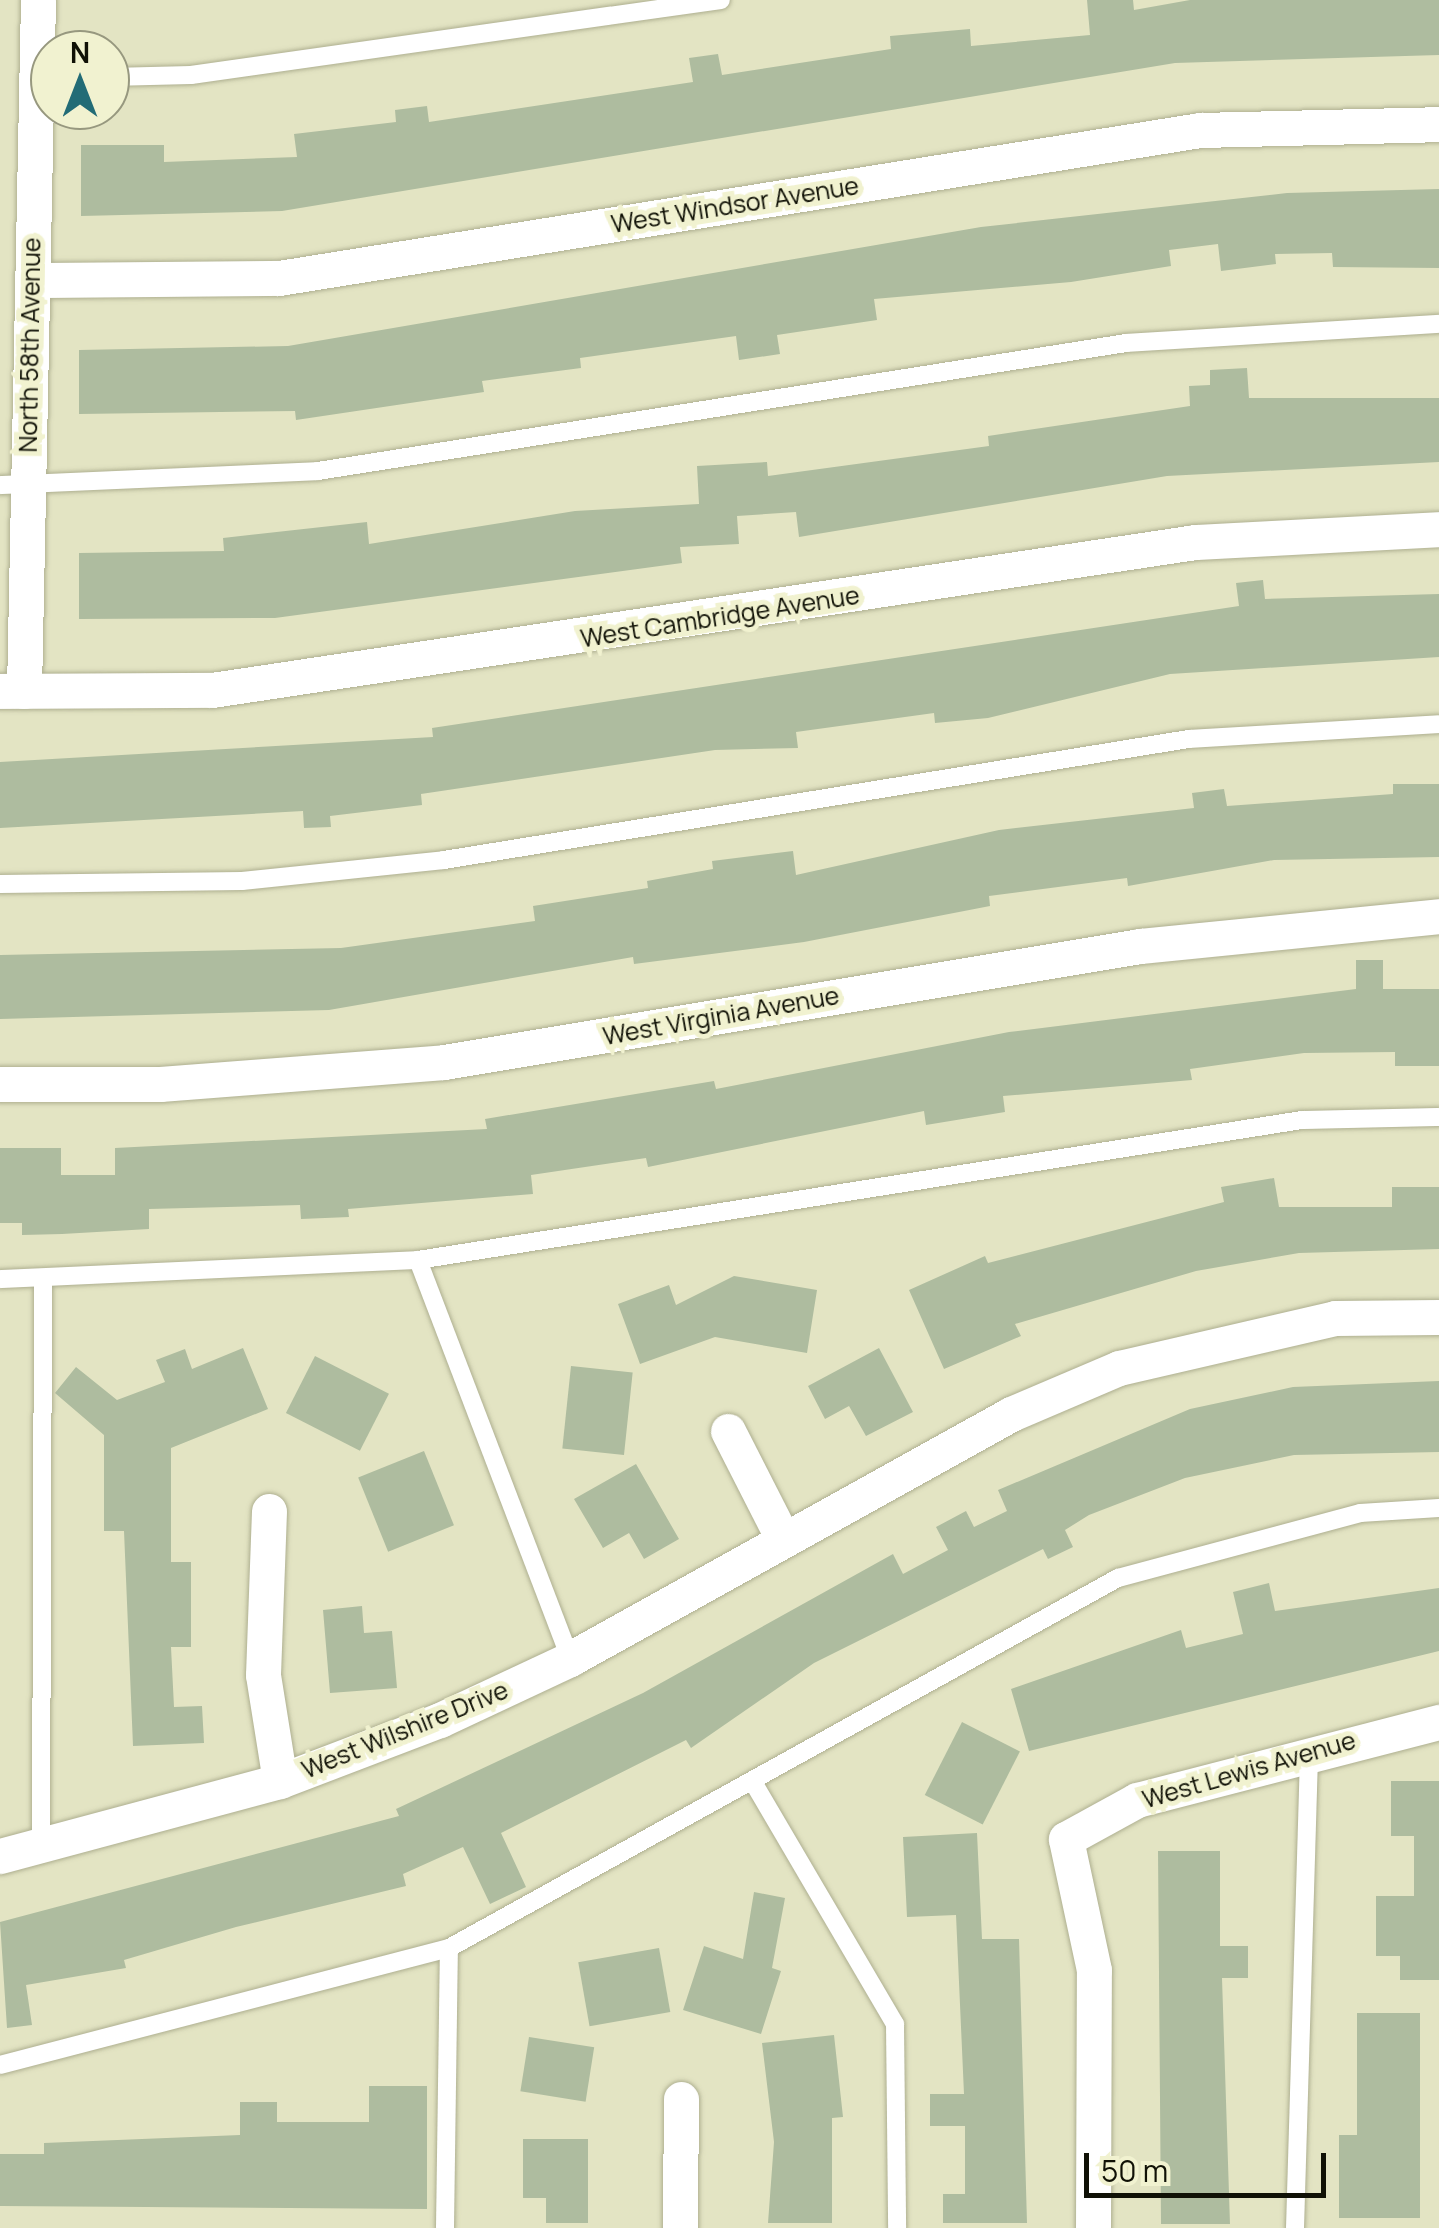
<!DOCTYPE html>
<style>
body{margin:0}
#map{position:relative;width:1439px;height:2228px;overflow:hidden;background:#e3e4c3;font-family:Manrope,sans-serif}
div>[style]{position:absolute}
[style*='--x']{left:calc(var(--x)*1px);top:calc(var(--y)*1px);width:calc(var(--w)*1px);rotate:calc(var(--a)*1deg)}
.building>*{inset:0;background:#aebc9f;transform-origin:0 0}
.roads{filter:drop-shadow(0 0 2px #aeaf90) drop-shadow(0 0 2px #aeaf90)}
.service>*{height:18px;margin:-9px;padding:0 9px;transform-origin:9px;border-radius:9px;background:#fff}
.minor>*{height:35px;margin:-17.5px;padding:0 17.5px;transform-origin:17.5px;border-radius:17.5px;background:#fff}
span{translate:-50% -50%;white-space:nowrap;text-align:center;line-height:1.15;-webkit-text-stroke:10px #f1f2d0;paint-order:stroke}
.street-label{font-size:25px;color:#101106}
.north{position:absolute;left:30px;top:30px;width:100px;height:100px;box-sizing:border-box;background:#f1f2d0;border:2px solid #97987f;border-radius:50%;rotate:0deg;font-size:28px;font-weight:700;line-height:40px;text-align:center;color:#101106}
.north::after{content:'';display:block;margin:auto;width:35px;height:45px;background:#226c76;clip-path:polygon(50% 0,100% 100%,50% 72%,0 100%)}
.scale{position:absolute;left:1084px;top:2153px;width:242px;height:45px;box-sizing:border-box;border:5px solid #101106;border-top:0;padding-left:12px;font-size:30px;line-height:35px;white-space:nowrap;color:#101106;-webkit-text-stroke:8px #f1f2d0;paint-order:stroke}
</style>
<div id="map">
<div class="building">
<div style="clip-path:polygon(1087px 0,1133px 0,1134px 10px,1190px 0,1439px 0,1439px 55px,1175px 63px,282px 211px,81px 216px,81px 145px,164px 145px,164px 162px,297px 157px,294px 134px,396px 122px,395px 110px,427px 106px,429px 122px,693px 82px,689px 58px,718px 54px,722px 75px,891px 49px,890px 36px,970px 29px,971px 46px,1090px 35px)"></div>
<div style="clip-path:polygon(1439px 189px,1439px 268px,1333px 267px,1332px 253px,1275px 254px,1276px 264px,1221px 271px,1218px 244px,1169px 250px,1171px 266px,1071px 282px,874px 299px,877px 320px,777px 335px,780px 354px,739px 360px,736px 336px,580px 358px,581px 368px,482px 381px,484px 392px,296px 420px,295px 411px,79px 414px,79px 350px,288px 346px,981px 227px,1287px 193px)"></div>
<div style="clip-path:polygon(1247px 368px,1249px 398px,1439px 398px,1439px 462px,1167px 476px,799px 537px,796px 512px,737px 516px,739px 544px,680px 547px,682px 563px,275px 618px,79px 619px,79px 553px,224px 551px,223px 538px,367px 522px,369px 544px,575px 511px,699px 504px,697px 466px,767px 462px,768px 476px,989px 446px,988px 436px,1190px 406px,1189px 386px,1210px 385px,1210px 370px)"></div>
<div style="clip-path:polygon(1263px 580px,1265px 599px,1439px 594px,1439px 657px,1170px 674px,988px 718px,935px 723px,934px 713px,796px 732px,798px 748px,715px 750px,421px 794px,422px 805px,330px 816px,331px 827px,304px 828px,303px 811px,0 828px,0 762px,433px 737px,432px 728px,1239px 606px,1236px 583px)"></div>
<div style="clip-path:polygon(1393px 784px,1439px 784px,1439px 857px,1274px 860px,1128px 886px,1127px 878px,989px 896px,990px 906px,804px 942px,634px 964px,633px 957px,329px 1010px,0 1019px,0 955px,341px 948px,535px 921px,533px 906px,648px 888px,647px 881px,713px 869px,712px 861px,793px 851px,796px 875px,999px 830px,1194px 808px,1192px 793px,1224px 789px,1227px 806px,1393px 794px)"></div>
<div style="clip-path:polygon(1356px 960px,1383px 960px,1383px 989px,1439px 989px,1439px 1066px,1395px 1066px,1395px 1052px,1304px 1053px,1190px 1069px,1192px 1080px,1003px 1096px,1005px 1112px,926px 1125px,924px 1111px,648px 1167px,646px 1158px,531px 1175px,533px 1194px,348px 1209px,349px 1217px,301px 1219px,300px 1205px,149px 1209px,149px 1229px,62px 1234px,22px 1235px,22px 1223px,0 1223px,0 1148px,61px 1148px,61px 1175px,115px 1175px,115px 1148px,487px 1129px,485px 1119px,714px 1081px,716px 1089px,1009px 1032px,1356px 989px)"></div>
<div style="clip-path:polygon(1274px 1178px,1279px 1207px,1392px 1207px,1392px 1187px,1439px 1187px,1439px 1249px,1299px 1253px,1196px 1271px,1015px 1324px,1021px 1336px,944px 1369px,909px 1290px,985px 1256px,988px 1263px,1224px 1202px,1221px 1187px)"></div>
<div style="clip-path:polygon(734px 1276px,817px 1290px,807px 1353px,715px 1337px,640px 1364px,618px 1304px,669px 1285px,676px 1305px)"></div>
<div style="clip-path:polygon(243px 1348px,268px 1409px,171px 1448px,171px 1562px,191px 1562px,191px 1647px,171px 1647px,174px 1707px,202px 1706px,204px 1743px,133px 1746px,124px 1531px,104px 1531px,104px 1435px,55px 1393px,76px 1367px,117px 1400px,165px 1382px,156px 1360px,185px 1349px,192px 1369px)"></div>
<div style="clip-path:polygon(879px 1348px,913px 1412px,866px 1436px,849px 1406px,825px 1419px,808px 1386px)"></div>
<div style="left:315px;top:1356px;width:83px;height:64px;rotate:27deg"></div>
<div style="left:571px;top:1366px;width:62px;height:83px;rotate:6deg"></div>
<div style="clip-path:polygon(1439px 1381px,1439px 1452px,1294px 1455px,1185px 1478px,1089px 1515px,1065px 1530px,1073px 1547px,1048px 1559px,1043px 1549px,814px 1663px,691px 1748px,686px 1740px,501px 1833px,526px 1887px,490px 1904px,463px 1847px,403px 1874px,406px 1886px,236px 1927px,124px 1960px,126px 1968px,26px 1985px,32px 2025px,7px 2028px,0 1922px,399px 1816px,396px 1809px,643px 1693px,893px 1554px,903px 1574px,948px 1550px,936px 1527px,966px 1511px,974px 1527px,1007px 1511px,998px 1490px,1190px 1409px,1293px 1387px)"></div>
<div style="left:424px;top:1451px;width:80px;height:71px;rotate:68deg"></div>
<div style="clip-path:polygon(636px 1464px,679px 1539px,644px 1559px,629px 1533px,603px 1548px,574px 1499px)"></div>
<div style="clip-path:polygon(1269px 1583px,1275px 1611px,1439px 1588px,1439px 1651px,1029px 1751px,1011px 1689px,1181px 1630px,1186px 1648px,1243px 1634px,1233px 1592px)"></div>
<div style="clip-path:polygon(362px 1606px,364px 1633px,392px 1631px,397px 1688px,330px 1693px,323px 1610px)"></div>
<div style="left:962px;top:1722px;width:65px;height:82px;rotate:27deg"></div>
<div style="clip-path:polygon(1391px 1781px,1439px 1781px,1439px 1980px,1400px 1980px,1400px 1956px,1376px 1956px,1376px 1896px,1414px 1896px,1414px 1836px,1391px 1836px)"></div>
<div style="clip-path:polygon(977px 1833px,982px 1939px,1019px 1939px,1027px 2223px,943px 2223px,943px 2194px,965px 2194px,965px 2126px,930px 2126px,930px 2094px,964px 2094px,956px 1915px,907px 1917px,903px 1837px)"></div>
<div style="clip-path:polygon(1158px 1851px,1220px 1851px,1220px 1946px,1248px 1946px,1248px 1978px,1222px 1978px,1230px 2224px,1161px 2224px)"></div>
<div style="clip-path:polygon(754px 1892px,785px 1898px,772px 1968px,781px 1971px,761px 2034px,683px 2010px,704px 1946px,743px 1959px)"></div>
<div style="left:659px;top:1948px;width:65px;height:82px;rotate:80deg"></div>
<div style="clip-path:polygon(1357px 2013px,1420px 2013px,1420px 2218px,1339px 2218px,1339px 2135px,1357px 2135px)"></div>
<div style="clip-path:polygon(834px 2035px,843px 2117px,832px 2118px,832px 2223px,768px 2223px,774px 2142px,762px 2043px)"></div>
<div style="left:529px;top:2037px;width:66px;height:55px;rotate:9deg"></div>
<div style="clip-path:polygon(369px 2086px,427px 2086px,427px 2209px,0 2206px,0 2154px,44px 2154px,44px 2143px,240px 2135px,240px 2102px,277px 2102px,277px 2122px,369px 2122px)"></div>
<div style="clip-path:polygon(523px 2139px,588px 2139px,588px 2223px,546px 2223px,546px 2198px,523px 2198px)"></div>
</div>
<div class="roads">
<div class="service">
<div style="--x:110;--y:77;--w:81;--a:-1.4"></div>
<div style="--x:191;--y:75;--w:535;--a:-8.05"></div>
<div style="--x:0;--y:485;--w:318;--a:-2.5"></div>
<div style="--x:318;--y:471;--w:818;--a:-9"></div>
<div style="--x:1126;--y:343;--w:314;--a:-3.5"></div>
<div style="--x:0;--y:884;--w:242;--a:-0.7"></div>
<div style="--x:242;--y:881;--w:203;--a:-5.9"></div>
<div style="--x:444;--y:860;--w:755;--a:-9.23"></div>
<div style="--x:1189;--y:739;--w:250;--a:-3.4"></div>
<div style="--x:418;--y:1260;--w:427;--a:69.1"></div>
<div style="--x:0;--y:1279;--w:418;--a:-2.6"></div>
<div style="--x:418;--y:1260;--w:895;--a:-9"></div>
<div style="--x:1302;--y:1120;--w:137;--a:-1.3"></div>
<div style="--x:753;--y:1782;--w:281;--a:59.6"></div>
<div style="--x:895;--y:2024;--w:204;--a:89.4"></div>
<div style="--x:41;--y:1848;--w:569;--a:-89.8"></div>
<div style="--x:0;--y:2065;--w:464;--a:-14.6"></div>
<div style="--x:449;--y:1948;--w:765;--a:-28.95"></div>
<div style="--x:1118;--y:1578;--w:251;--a:-15"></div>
<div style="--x:1360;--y:1513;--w:79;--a:-3.6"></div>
<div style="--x:445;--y:2228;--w:280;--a:-89.2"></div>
<div style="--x:1295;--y:2228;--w:477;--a:-88.3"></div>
</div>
<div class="minor">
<div style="--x:32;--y:280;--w:247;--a:-0.5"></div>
<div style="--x:279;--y:278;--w:933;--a:-9.13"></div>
<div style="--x:1200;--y:130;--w:239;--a:-1.4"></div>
<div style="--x:0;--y:691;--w:212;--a:-0.3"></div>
<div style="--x:212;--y:690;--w:994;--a:-8.56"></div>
<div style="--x:1195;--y:542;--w:244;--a:-3"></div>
<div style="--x:24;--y:691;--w:691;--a:-88.84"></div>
<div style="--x:0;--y:1084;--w:160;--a:0"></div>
<div style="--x:160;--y:1084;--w:285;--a:-4.4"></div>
<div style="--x:444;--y:1062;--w:706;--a:-9.46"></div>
<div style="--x:1140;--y:946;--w:301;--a:-5.7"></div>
<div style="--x:728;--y:1431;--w:121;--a:63"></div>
<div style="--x:269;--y:1511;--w:164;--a:92.1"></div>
<div style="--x:263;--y:1675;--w:107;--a:80.9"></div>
<div style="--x:0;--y:1856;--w:290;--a:-15"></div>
<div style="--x:280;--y:1781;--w:171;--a:-20.9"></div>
<div style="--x:440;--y:1720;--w:144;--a:-25.1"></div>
<div style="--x:570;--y:1659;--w:504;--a:-29.05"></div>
<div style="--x:1011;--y:1414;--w:117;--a:-23.1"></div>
<div style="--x:1119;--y:1368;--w:222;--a:-13"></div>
<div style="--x:1335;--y:1318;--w:104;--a:-0.6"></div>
<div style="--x:680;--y:2228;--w:129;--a:-89.6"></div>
<div style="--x:1093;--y:2228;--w:258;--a:-89.8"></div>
<div style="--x:1094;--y:1970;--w:134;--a:-102.1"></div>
<div style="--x:1066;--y:1839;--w:81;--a:-28.8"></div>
<div style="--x:1137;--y:1800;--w:312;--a:-14.5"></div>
</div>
</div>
<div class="street-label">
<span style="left:735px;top:205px;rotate:-9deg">West Windsor Avenue</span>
<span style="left:30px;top:345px;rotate:-89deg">North 58th Avenue</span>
<span style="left:720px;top:617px;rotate:-9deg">West Cambridge Avenue</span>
<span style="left:721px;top:1016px;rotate:-10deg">West Virginia Avenue</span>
<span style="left:405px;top:1730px;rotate:-22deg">West Wilshire Drive</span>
<span style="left:1249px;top:1770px;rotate:-16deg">West Lewis Avenue</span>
</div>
<div class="north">N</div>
<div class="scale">50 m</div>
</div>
